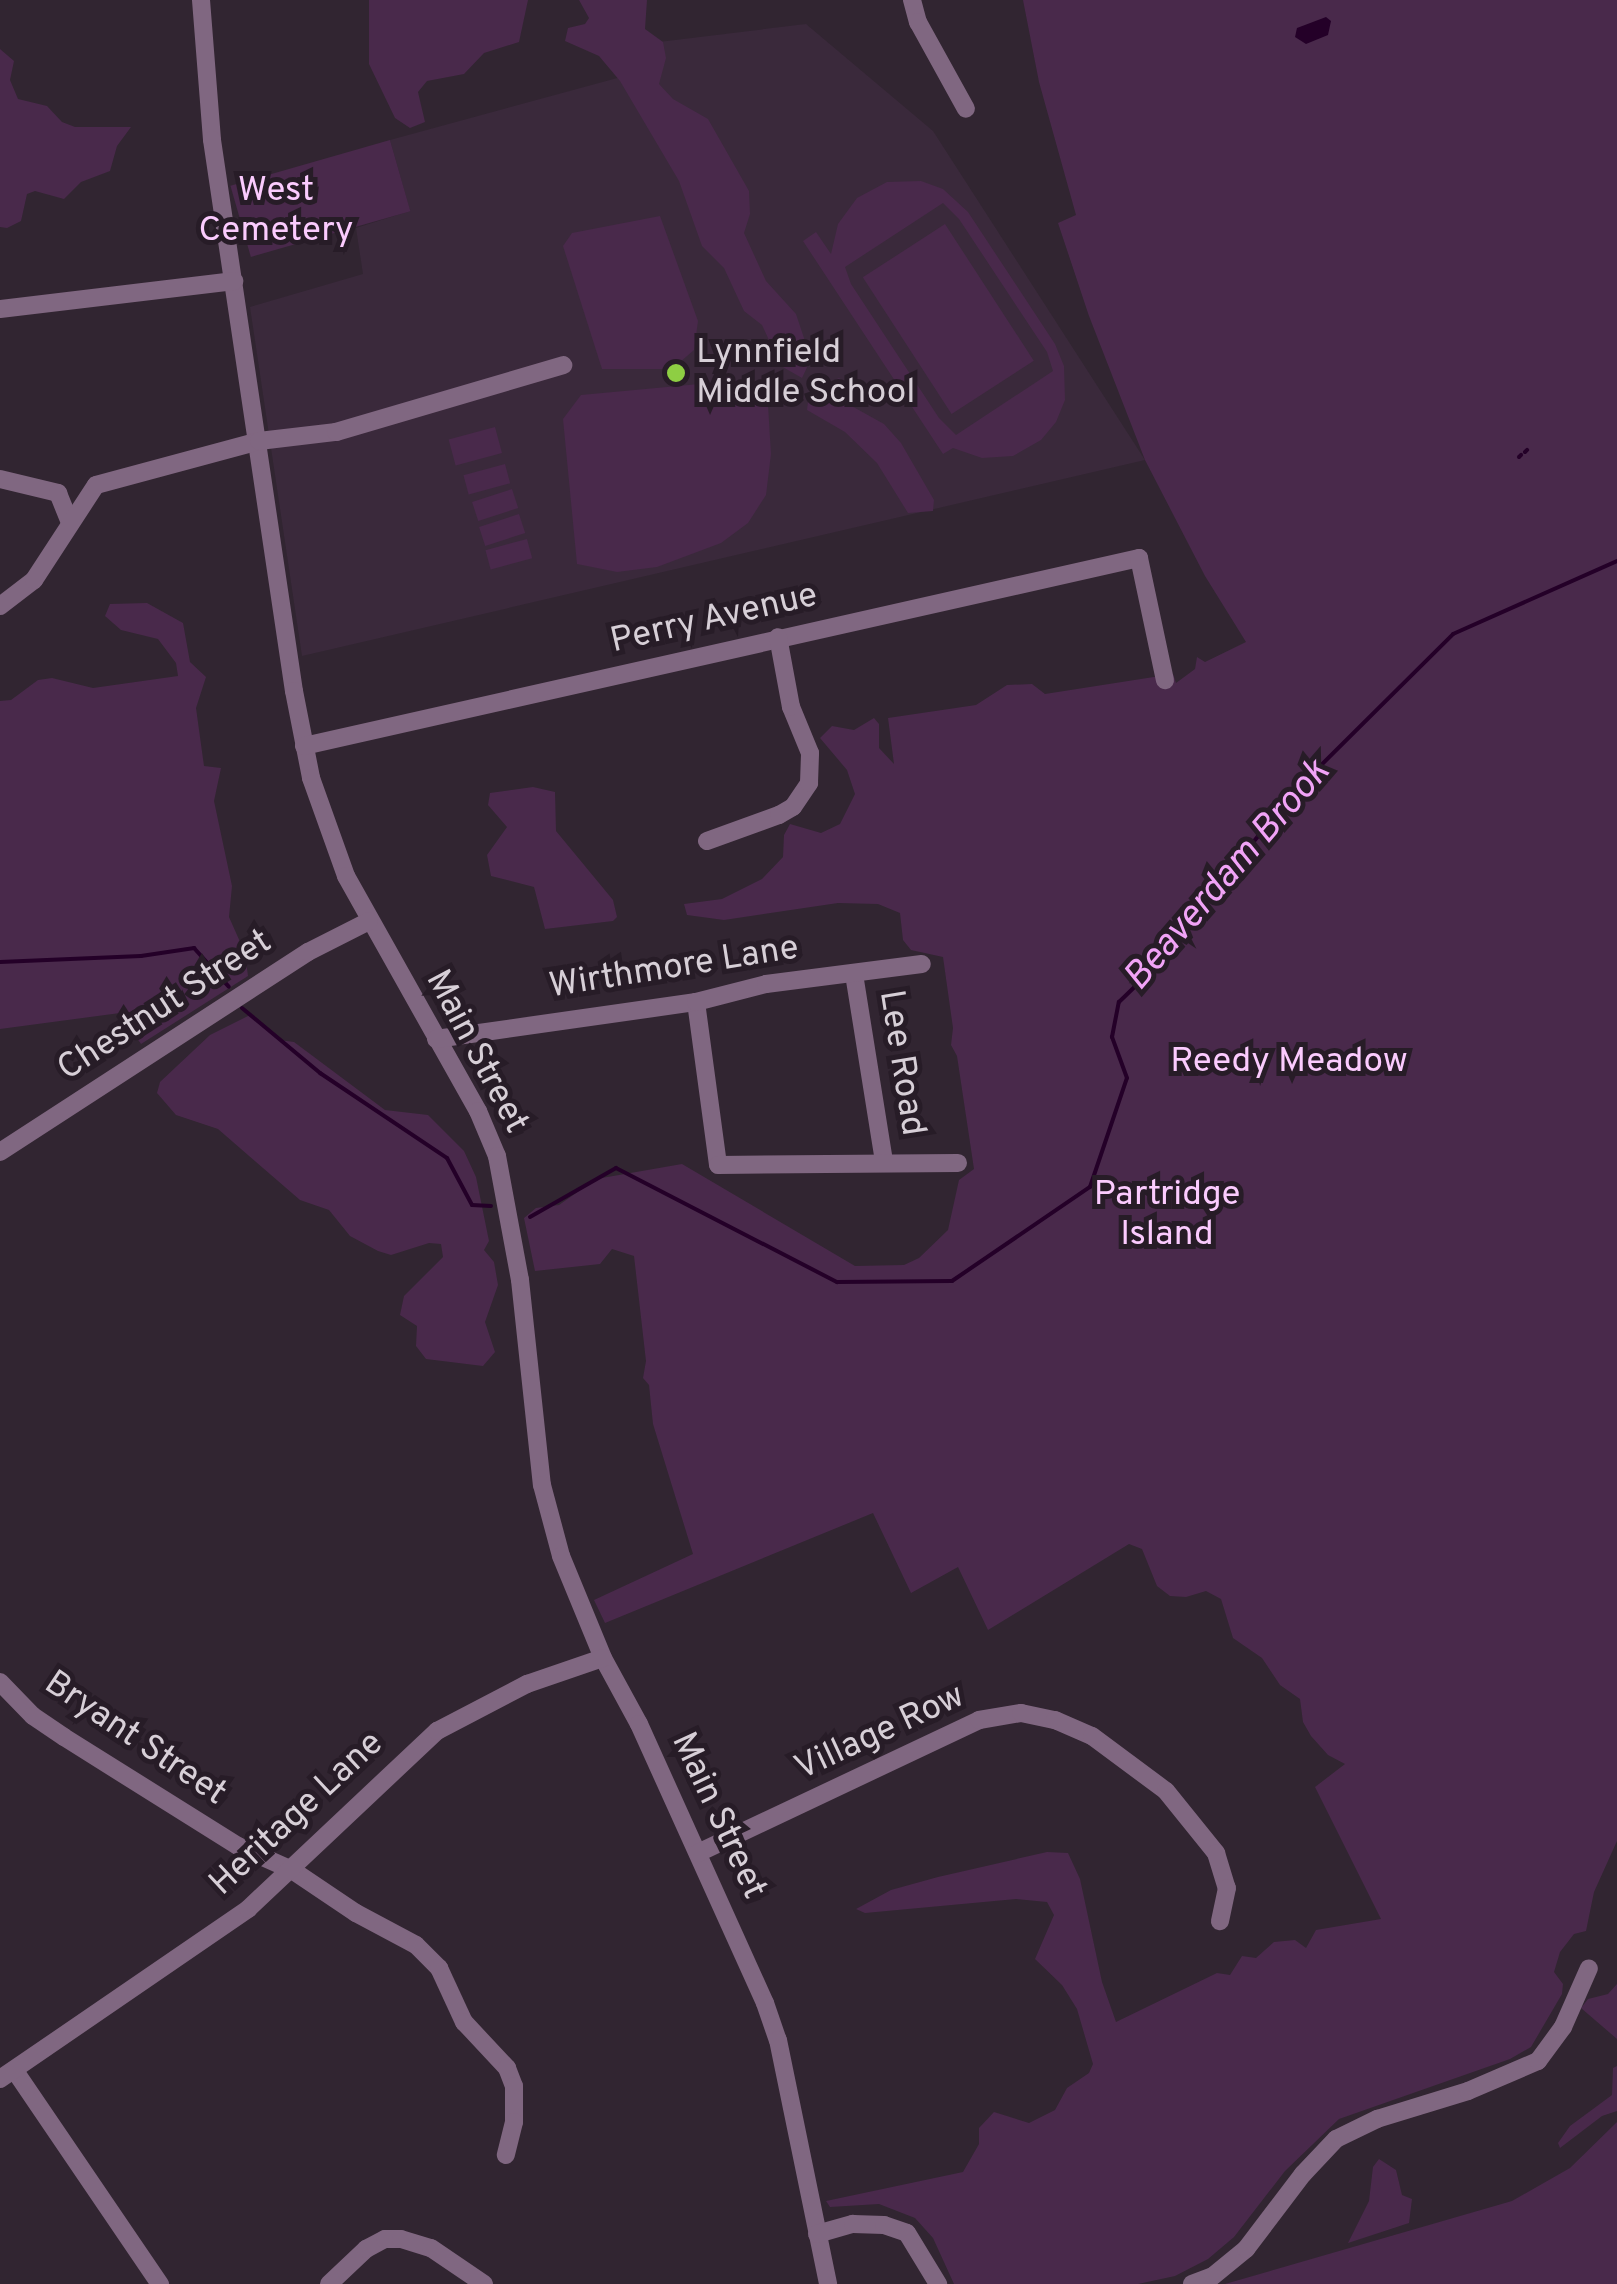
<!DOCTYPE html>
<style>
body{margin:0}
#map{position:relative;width:1617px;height:2284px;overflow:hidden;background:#312531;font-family:Overpass,sans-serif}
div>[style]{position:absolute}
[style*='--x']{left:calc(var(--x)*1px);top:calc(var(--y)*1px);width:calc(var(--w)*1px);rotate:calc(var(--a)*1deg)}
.built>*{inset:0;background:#3a293b}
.green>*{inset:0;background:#49294b;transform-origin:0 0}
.water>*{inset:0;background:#240028}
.stream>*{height:4px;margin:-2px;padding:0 2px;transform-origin:2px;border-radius:2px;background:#240028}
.minor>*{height:18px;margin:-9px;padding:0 9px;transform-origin:9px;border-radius:9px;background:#806781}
.dots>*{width:28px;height:28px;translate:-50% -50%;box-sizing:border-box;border:5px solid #271c27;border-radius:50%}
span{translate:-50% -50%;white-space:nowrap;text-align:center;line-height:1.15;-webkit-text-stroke:10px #271c27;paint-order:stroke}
.park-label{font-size:35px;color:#fbcbfe}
.poi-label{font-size:35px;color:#d7cfd7}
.left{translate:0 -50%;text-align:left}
.street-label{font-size:35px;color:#d7cfd7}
.water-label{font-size:38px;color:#f1a3f7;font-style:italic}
</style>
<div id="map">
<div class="built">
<div style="clip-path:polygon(806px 24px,933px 131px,1145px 460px,302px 656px,250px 307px,363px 274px,356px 228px,410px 211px,390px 140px,643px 71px,634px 45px)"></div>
</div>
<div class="green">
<div style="clip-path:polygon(369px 0,528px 0,519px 42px,484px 53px,464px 74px,427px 81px,418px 92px,425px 122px,410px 128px,395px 118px,369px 64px)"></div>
<div style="clip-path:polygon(579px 0,647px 0,645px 29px,663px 42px,666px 58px,659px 84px,673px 99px,708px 119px,749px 191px,750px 214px,744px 233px,766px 281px,796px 314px,811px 359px,802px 378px,781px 366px,762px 325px,744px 311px,724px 268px,702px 246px,679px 181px,620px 81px,599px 56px,565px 41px,568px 28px,585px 24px,589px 18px)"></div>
<div style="clip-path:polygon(1023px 0,1617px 0,1617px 1841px,1594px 1892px,1586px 1931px,1574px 1934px,1560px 1952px,1554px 1972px,1563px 1984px,1562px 1994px,1531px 2047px,1510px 2059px,1339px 2119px,1285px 2171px,1234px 2237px,1208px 2259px,1175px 2276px,1138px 2284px,954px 2284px,933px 2238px,915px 2218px,879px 2204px,830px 2207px,826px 2201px,963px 2172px,979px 2144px,979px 2128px,994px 2112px,1029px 2123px,1055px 2110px,1067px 2088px,1089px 2073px,1093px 2064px,1077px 2009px,1062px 1985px,1035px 1959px,1054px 1915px,1047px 1902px,1016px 1899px,865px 1913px,856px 1909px,891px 1890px,938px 1877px,1047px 1852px,1068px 1853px,1080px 1879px,1102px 1982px,1116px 2022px,1217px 1973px,1230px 1975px,1242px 1956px,1256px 1958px,1274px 1942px,1295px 1940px,1306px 1948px,1316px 1930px,1381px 1919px,1315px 1787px,1345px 1764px,1328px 1755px,1311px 1736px,1303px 1722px,1300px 1699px,1280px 1685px,1262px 1658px,1233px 1638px,1221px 1599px,1206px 1591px,1186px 1597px,1170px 1596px,1157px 1586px,1142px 1549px,1129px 1544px,988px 1630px,958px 1567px,911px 1593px,873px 1513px,605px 1623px,594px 1600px,693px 1554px,653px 1424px,649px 1385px,643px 1378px,646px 1361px,634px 1256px,612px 1249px,600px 1264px,535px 1271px,524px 1218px,536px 1208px,559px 1205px,596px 1179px,682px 1164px,855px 1266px,904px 1265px,919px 1258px,948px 1230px,959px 1180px,974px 1169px,957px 1056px,951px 1045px,953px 1028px,943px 957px,911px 950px,903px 940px,900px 913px,878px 904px,838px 903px,724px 920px,687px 915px,684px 904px,722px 899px,762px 879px,783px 857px,784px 835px,790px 824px,821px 833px,840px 824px,855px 794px,847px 770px,820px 738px,832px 726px,854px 730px,874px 718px,879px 724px,879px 748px,894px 764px,888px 718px,976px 705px,1007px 685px,1032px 684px,1045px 694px,1173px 674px,1176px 683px,1195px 669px,1197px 657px,1205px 662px,1246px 642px,1205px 576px,1145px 460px,1089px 316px,1058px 223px,1076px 215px,1039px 82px)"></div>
<div style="clip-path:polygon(0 49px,14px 61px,10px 80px,18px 99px,47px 106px,62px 122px,75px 127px,131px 127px,117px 146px,110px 171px,81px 182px,64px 199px,35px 191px,27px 194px,21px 221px,7px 228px,0 227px)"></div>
<div style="left:390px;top:140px;width:74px;height:166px;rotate:74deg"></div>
<div style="clip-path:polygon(evenodd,921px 181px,943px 189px,968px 212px,1055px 344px,1064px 366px,1065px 400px,1056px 422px,1041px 440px,1013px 456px,982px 458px,953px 448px,943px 454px,803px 241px,816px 232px,831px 254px,838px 224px,857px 198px,887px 182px,921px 181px,943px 203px,959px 219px,1047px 352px,1053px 371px,956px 435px,939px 418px,851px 284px,845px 267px,943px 203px)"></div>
<div style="clip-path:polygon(660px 216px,698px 321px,694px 350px,672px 369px,602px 369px,563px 246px,572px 233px)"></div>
<div style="left:945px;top:224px;width:163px;height:98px;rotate:57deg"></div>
<div style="clip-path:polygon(839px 378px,845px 383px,848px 404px,884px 424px,901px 443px,934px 500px,933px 511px,908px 513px,877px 463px,845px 432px,807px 410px,808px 402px,820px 387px)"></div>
<div style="clip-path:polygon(753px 379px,768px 405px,771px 454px,766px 495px,748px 523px,721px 543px,657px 567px,617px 572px,577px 564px,563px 419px,581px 395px)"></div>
<div style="left:495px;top:427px;width:27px;height:48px;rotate:75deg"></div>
<div style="left:505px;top:464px;width:20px;height:43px;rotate:75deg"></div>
<div style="left:512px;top:489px;width:20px;height:42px;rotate:72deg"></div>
<div style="left:519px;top:514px;width:20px;height:42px;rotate:72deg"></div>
<div style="left:527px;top:539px;width:20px;height:43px;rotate:75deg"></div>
<div style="clip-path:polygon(147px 603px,183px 623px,190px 662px,206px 677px,196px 708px,204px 766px,221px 768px,214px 801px,232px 886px,229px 917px,245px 953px,248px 976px,141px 1044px,120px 1013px,0 1029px,0 701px,11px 700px,38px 680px,52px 678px,93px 688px,178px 676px,176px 663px,158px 639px,121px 630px,105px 616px,110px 604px)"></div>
<div style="clip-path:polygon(533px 787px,555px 792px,556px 831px,613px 900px,617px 917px,613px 921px,545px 929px,534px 887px,491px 876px,487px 855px,507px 827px,488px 805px,490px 793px)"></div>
<div style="clip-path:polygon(252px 1014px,279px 1040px,294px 1042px,385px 1110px,428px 1115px,464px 1151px,476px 1177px,489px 1241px,484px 1250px,494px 1262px,498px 1285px,485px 1322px,495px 1352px,483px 1366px,426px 1359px,416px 1346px,417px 1326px,400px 1315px,404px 1296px,443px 1257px,441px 1244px,429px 1243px,391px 1255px,378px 1251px,350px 1236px,329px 1210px,300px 1200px,218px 1129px,176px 1115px,157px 1093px,160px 1082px,210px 1035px)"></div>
<div style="clip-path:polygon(1617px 1984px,1617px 2039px,1581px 2008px,1588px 1999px,1608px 1994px)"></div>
<div style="clip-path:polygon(1617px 2066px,1617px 2111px,1602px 2116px,1560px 2148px,1558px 2143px,1570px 2126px,1612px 2095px,1613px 2068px)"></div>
<div style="clip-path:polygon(1617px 2122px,1617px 2284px,1225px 2284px,1512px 2201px,1570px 2168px)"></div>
<div style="clip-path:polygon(1379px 2159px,1396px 2170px,1402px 2195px,1412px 2199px,1409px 2223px,1348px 2243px,1369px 2201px,1373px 2167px)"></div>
</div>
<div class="water">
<div style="clip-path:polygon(1326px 17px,1331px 21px,1328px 35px,1306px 44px,1295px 37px,1297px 28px)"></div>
</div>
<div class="stream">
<div style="--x:1525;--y:452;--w:3;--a:-45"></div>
<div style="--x:1519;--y:457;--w:3;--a:-45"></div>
<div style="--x:0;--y:962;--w:141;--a:-2.4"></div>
<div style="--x:141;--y:956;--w:54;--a:-8.6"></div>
<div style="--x:194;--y:948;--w:52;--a:48.1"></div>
<div style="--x:242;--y:1008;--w:102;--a:39.8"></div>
<div style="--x:320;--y:1073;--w:153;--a:33.8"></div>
<div style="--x:447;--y:1158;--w:53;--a:62"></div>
<div style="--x:472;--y:1205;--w:19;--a:3"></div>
<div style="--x:530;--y:1217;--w:99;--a:-29.7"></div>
<div style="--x:616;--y:1168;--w:249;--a:27.3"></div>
<div style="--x:837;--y:1282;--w:115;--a:-0.5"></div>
<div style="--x:952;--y:1281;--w:167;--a:-34.3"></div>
<div style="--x:1090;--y:1187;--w:115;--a:-71.3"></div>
<div style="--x:1127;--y:1078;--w:44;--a:-110.1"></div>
<div style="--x:1112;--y:1037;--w:36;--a:-79"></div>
<div style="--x:1119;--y:1002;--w:37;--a:-44"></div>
<div style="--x:1146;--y:976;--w:233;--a:-51.3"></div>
<div style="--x:1292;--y:794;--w:227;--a:-44.8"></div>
<div style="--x:1453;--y:634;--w:180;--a:-24"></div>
</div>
<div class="minor">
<div style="--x:201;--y:0;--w:140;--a:85.5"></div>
<div style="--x:212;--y:140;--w:557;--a:81.54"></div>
<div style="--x:294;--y:691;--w:89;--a:78.9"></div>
<div style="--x:311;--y:778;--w:104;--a:70.3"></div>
<div style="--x:346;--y:876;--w:270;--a:60.7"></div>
<div style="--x:478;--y:1111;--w:49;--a:67.1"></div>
<div style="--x:497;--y:1156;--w:126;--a:79.5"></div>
<div style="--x:520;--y:1280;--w:206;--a:83.9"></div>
<div style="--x:542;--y:1485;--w:73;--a:75"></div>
<div style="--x:561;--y:1556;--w:110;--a:67.6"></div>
<div style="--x:603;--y:1658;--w:75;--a:61.4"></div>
<div style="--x:639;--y:1724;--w:306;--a:65.7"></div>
<div style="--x:765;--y:2003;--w:39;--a:71"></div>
<div style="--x:778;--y:2040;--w:249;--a:78.4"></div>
<div style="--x:912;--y:0;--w:23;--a:75"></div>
<div style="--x:918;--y:22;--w:99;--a:61.1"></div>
<div style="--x:0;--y:309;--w:236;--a:-6.8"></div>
<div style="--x:0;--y:479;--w:60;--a:13.6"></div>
<div style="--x:58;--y:493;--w:32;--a:68"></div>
<div style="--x:0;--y:606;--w:43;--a:-37.4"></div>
<div style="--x:34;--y:580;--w:113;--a:-56.9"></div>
<div style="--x:96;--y:485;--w:169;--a:-15.1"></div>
<div style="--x:259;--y:441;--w:78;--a:-6.7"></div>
<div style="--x:336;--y:432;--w:237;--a:-16.4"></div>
<div style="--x:304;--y:746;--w:856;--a:-12.69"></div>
<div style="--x:1139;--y:558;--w:125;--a:78"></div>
<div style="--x:707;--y:841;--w:77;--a:-19.9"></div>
<div style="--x:779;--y:815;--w:16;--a:-30"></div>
<div style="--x:793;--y:807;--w:29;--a:-56"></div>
<div style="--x:809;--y:783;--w:30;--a:-88"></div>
<div style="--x:810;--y:753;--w:50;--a:-112.4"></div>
<div style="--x:791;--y:707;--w:71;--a:-100.5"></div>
<div style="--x:854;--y:974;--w:190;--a:80.9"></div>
<div style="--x:696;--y:1002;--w:164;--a:82.3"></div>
<div style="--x:718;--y:1165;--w:240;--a:-0.5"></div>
<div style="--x:436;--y:1039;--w:263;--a:-8.1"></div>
<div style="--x:696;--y:1002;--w:72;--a:-14.4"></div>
<div style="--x:766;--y:984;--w:157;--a:-7.3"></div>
<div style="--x:0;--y:1152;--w:367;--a:-33"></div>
<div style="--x:308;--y:952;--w:68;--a:-26.9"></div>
<div style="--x:0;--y:1682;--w:47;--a:45.9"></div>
<div style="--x:33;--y:1716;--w:37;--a:34"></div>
<div style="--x:64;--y:1737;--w:205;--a:32.1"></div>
<div style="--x:238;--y:1846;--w:59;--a:24"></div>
<div style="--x:292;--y:1870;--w:77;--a:33.9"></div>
<div style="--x:356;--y:1913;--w:68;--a:28.1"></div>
<div style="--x:416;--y:1945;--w:33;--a:45"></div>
<div style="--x:439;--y:1968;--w:60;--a:65.2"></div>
<div style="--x:464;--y:2022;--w:63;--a:46.9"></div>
<div style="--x:507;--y:2068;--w:19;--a:69"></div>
<div style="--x:514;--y:2086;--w:36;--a:90"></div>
<div style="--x:514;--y:2122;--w:34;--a:104"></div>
<div style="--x:698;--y:1853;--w:311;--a:-25.3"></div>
<div style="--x:979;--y:1720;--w:43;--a:-9.5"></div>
<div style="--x:1021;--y:1713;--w:35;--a:12"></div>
<div style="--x:1055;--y:1720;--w:40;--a:23.4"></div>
<div style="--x:1092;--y:1736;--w:92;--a:36.6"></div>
<div style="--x:1166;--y:1791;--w:80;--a:51.1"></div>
<div style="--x:1216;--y:1853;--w:37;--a:73"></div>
<div style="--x:1227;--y:1888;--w:34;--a:102"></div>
<div style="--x:15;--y:2071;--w:258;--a:55.8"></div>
<div style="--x:0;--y:2079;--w:301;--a:-34.4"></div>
<div style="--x:248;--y:1909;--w:260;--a:-43.3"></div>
<div style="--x:437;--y:1731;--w:102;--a:-27.6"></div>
<div style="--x:527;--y:1684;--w:80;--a:-18.9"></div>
<div style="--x:817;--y:2234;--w:37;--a:-16"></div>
<div style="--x:853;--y:2224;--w:31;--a:2"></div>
<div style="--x:884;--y:2225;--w:24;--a:19"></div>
<div style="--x:907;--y:2233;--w:60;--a:58.7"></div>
<div style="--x:329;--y:2284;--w:51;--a:-43.4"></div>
<div style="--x:366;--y:2249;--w:21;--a:-28"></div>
<div style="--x:385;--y:2239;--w:16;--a:0"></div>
<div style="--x:401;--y:2239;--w:31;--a:17"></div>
<div style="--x:431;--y:2248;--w:64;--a:34.2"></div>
<div style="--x:1192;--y:2284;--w:22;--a:-21"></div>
<div style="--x:1213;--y:2276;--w:43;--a:-39.3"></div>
<div style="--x:1246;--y:2249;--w:94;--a:-52.8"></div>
<div style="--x:1303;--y:2174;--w:48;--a:-46.7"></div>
<div style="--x:1336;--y:2139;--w:46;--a:-26"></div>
<div style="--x:1377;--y:2119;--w:95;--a:-17.1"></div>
<div style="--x:1468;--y:2091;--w:76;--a:-23.2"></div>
<div style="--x:1538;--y:2061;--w:42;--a:-53.7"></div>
<div style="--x:1563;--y:2027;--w:64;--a:-66.2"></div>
</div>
<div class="dots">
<div style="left:676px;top:373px;background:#8ece43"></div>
</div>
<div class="park-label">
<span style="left:276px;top:211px">West<br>Cemetery</span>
<span style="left:1289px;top:1062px">Reedy Meadow</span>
<span style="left:1167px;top:1215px">Partridge<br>Island</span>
</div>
<div class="poi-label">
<span class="left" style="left:696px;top:373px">Lynnfield<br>Middle School</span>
</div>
<div class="street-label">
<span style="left:714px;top:619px;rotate:-13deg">Perry Avenue</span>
<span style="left:674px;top:968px;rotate:-9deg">Wirthmore Lane</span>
<span style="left:165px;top:1006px;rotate:-33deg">Chestnut Street</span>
<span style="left:476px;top:1052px;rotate:62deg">Main Street</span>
<span style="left:901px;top:1063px;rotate:81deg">Lee Road</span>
<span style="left:880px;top:1733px;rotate:-25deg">Village Row</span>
<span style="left:135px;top:1739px;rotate:34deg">Bryant Street</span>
<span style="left:297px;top:1814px;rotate:-43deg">Heritage Lane</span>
<span style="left:718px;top:1816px;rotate:65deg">Main Street</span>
</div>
<div class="water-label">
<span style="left:1228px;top:876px;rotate:-49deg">Beaverdam Brook</span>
</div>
</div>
